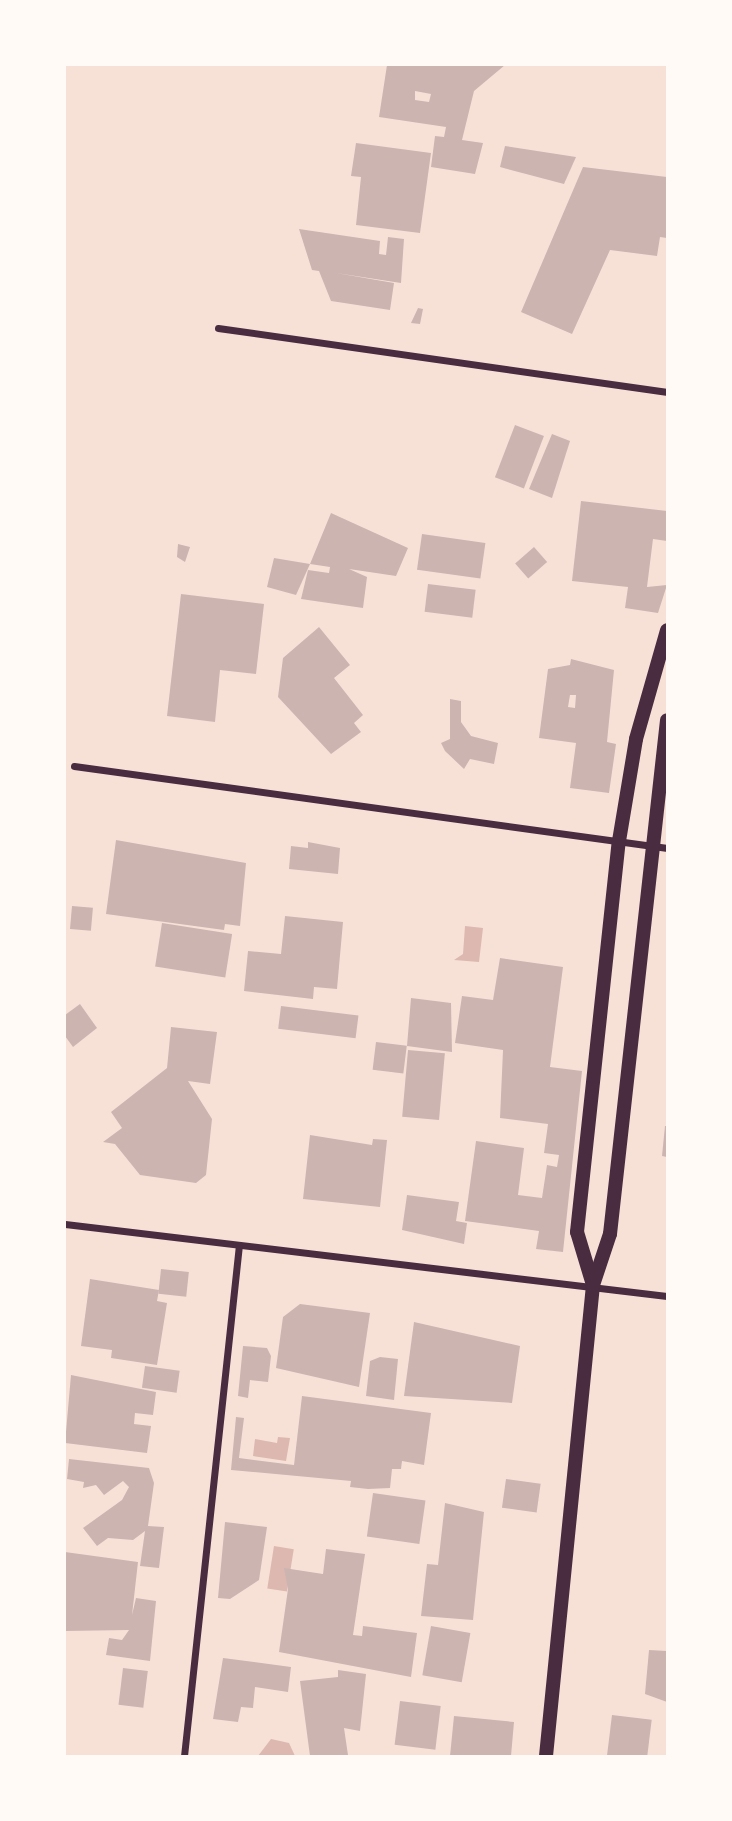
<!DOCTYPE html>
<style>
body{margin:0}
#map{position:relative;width:732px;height:1821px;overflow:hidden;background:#f7e1d7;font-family:"Varela Round",sans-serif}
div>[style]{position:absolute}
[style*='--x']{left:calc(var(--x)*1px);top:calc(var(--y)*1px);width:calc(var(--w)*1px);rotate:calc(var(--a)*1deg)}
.water>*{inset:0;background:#dcb8b0;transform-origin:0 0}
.building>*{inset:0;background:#ccb4b1;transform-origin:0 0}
.minor>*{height:7px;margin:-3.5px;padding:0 3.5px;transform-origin:3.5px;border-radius:3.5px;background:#4a2c40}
.secondary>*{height:14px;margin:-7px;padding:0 7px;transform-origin:7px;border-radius:7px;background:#4a2c40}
span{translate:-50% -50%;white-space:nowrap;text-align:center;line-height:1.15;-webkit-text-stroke:7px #fffaf5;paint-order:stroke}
.frame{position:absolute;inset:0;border:66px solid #fffaf5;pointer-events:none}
</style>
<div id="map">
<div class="water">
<div style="clip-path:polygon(465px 926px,483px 928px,479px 962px,454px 960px,463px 954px)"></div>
<div style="clip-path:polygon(278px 1437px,290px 1438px,286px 1461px,253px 1456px,255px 1439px,277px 1443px)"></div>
<div style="left:274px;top:1546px;width:20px;height:43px;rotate:9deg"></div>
<div style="clip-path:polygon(271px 1739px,289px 1743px,295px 1756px,258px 1756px)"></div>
</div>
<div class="building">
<div style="clip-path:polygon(evenodd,387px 65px,505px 65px,474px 91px,462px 140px,483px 143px,475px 174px,431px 167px,435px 136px,444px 137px,446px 127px,379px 117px,387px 65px,415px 91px,431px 94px,429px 102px,415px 100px,415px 91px)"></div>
<div style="clip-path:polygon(356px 143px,431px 153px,420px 233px,356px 225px,361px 177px,351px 176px)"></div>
<div style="clip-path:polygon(505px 146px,576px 157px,564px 184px,500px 167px)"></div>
<div style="clip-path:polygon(583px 167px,667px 177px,667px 238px,660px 237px,657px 256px,610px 250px,572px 334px,521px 312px)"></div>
<div style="clip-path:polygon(299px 229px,380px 241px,379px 254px,386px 255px,388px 237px,404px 239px,401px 283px,336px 273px,394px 283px,390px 310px,331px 301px,319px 271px,312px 270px)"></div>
<div style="clip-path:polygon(418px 308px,423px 309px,420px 324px,411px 323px)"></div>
<div style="left:515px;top:425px;width:31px;height:56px;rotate:21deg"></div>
<div style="clip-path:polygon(552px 434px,570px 441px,552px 498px,529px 489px)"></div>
<div style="clip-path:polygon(581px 501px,667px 511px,667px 541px,653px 539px,647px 587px,667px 585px,658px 613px,625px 608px,628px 587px,572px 581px)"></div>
<div style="clip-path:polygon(331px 513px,408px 548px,396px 576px,349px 569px,367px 577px,363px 608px,301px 599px,308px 570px,329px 573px,330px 567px,310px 564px)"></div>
<div style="left:422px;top:534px;width:64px;height:36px;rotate:8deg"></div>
<div style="clip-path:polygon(178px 544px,190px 547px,185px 562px,177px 557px)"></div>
<div style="left:534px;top:547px;width:20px;height:25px;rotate:49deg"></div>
<div style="clip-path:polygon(274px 558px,310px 564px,296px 595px,267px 587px)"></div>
<div style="left:428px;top:584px;width:48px;height:28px;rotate:7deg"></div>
<div style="clip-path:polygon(181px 594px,264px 604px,256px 674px,220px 670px,215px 722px,167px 716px)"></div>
<div style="clip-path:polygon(319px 627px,350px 665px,334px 678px,363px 715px,354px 723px,361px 732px,331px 754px,278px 697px,283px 658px)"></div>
<div style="clip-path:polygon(evenodd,571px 659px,614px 670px,607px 742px,616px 744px,609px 793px,570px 788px,576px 743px,539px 738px,548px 669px,570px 665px,571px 659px,570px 695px,576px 695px,575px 708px,568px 707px,570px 695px)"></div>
<div style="clip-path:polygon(450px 699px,461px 701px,461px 722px,471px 736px,498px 743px,494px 764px,470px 759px,464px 769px,445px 751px,441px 743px,450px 739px)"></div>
<div style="clip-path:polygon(116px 840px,246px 863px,240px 926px,225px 924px,224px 930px,106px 914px)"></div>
<div style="clip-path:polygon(308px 842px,340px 848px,338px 874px,289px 869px,291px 846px,308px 848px)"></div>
<div style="left:72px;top:906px;width:21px;height:23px;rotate:5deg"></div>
<div style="clip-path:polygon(285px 916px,343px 922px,337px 989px,314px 987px,313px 999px,244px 991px,248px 951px,281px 954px)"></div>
<div style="left:162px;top:923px;width:71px;height:44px;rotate:9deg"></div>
<div style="clip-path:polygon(500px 958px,563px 967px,550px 1067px,582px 1071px,563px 1252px,536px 1249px,539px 1231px,465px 1221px,476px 1141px,524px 1148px,518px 1195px,542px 1198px,547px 1165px,557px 1167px,559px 1155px,544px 1153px,548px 1124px,500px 1118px,503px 1050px,455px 1043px,462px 996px,493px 1000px)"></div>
<div style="clip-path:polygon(411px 998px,451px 1003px,452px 1052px,407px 1046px)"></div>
<div style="clip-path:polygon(80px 1004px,97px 1028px,73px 1047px,65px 1036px,65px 1015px)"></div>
<div style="left:281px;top:1006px;width:78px;height:23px;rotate:7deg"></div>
<div style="clip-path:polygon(171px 1027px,217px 1032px,210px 1084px,188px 1081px,212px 1119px,206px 1175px,196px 1183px,140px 1175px,115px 1144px,103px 1142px,122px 1128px,111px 1112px,167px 1068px)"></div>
<div style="left:376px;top:1042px;width:31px;height:28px;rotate:7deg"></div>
<div style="left:408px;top:1050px;width:37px;height:67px;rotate:5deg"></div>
<div style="clip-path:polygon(665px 1126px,667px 1126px,667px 1157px,662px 1156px)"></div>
<div style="clip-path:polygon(310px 1135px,372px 1145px,373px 1139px,387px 1140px,380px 1207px,303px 1199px)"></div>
<div style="clip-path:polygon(407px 1195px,459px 1202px,456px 1221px,467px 1223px,464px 1244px,402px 1230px)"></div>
<div style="left:161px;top:1269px;width:28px;height:25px;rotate:6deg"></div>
<div style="clip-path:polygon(90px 1279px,159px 1290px,157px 1301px,167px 1303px,157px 1365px,111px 1358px,112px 1350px,81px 1346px)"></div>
<div style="clip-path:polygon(300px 1304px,370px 1313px,359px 1387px,276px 1368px,283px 1317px)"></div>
<div style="clip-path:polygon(414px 1322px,520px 1346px,512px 1403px,404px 1396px)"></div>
<div style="clip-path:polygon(243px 1346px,267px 1348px,271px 1356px,268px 1382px,250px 1380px,248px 1398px,238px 1396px)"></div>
<div style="clip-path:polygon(380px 1357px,398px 1359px,394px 1400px,366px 1396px,370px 1361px)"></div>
<div style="left:145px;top:1366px;width:35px;height:22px;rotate:8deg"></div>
<div style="clip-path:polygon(71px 1375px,156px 1392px,153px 1415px,135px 1413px,134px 1424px,151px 1426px,147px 1453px,65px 1443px)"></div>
<div style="clip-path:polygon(302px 1396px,431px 1413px,424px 1465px,402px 1461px,401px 1469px,392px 1469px,390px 1488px,368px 1489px,350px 1487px,351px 1481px,231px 1470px,236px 1417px,244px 1418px,239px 1458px,294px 1465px)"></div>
<div style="clip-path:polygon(69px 1459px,149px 1468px,154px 1483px,148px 1526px,164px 1527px,159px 1568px,140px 1566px,145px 1531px,133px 1540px,108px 1538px,97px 1546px,83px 1528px,122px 1500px,129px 1487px,123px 1481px,104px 1495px,96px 1485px,83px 1488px,84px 1482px,67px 1479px)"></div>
<div style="left:506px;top:1479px;width:35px;height:29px;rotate:8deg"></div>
<div style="left:373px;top:1493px;width:53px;height:44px;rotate:8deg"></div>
<div style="clip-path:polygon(445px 1503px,484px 1512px,473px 1620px,421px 1616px,427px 1564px,438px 1565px)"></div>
<div style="clip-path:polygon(225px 1522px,267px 1527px,259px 1580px,230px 1599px,218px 1598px)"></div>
<div style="clip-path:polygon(326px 1549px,365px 1554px,353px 1635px,362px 1636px,363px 1626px,417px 1633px,411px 1677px,279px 1652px,288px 1589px,284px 1568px,323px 1574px)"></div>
<div style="clip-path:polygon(65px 1552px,138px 1562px,132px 1615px,136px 1598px,156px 1601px,150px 1661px,106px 1655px,109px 1638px,122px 1640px,129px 1630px,65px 1631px)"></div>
<div style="left:431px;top:1626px;width:40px;height:50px;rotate:10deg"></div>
<div style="clip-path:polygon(649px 1650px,667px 1651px,667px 1702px,645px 1694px)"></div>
<div style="clip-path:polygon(223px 1658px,291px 1667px,288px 1692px,255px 1687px,253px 1708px,241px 1707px,238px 1722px,213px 1719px)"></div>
<div style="left:123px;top:1668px;width:25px;height:37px;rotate:7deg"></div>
<div style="clip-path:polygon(338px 1670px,366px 1674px,360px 1731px,344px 1728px,348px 1755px,310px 1756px,300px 1681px,338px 1677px)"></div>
<div style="left:400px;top:1701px;width:41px;height:44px;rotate:7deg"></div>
<div style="left:612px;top:1715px;width:40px;height:41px;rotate:7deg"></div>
<div style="clip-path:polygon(454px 1716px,514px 1722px,511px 1756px,450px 1756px)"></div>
</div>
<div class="minor">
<div style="--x:218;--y:328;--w:454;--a:8.1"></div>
<div style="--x:74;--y:766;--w:599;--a:7.87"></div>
<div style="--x:65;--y:1224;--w:606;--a:6.82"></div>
<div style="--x:184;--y:1756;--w:514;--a:-83.86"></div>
</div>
<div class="secondary">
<div style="--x:593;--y:1285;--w:55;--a:-106.8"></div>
<div style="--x:577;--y:1232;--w:393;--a:-83.9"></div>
<div style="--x:619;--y:841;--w:103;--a:-80.5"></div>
<div style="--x:636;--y:739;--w:113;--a:-74.1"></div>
<div style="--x:546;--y:1756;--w:473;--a:-84.3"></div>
<div style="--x:593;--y:1285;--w:54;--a:-71.6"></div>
<div style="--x:610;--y:1234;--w:517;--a:-83.67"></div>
</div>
<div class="frame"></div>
</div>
